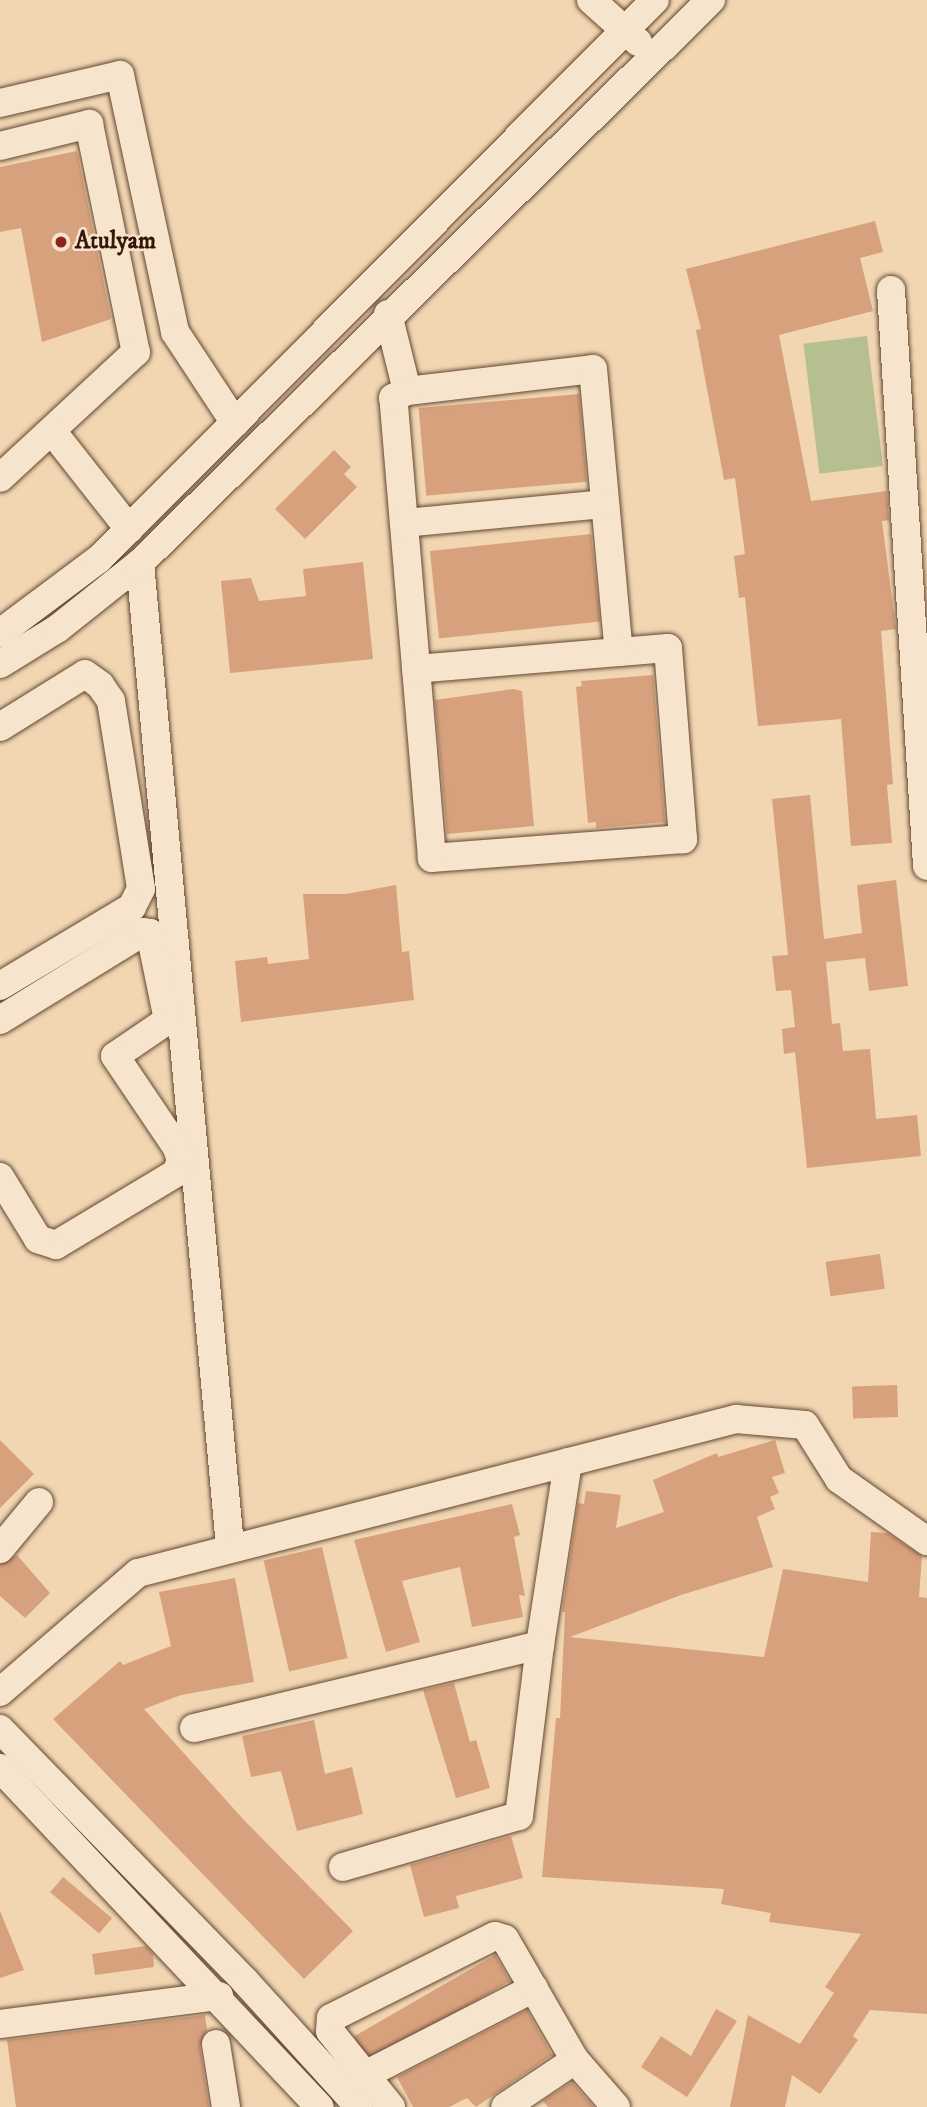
<!DOCTYPE html>
<style>
body{margin:0}
#map{position:relative;width:927px;height:2107px;overflow:hidden;background:#f1d6b1;font-family:"IM FELL DW Pica",serif}
div>[style]{position:absolute}
[style*='--x']{left:calc(var(--x)*1px);top:calc(var(--y)*1px);width:calc(var(--w)*1px);rotate:calc(var(--a)*1deg)}
.green>*{inset:0;background:#b5bf8f;transform-origin:0 0}
.building>*{inset:0;background:#d8a17d;transform-origin:0 0}
.roads{filter:drop-shadow(0 0 2px #634733) drop-shadow(0 0 2px #634733)}
.minor>*{height:28px;margin:-14px;padding:0 14px;transform-origin:14px;border-radius:14px;background:#f6e4cc}
.dots>*{width:19px;height:19px;translate:-50% -50%;box-sizing:border-box;border:4px solid #f6e4cc;border-radius:50%}
span{translate:-50% -50%;white-space:nowrap;text-align:center;line-height:1.15;-webkit-text-stroke:5px #f6e4cc;paint-order:stroke}
.poi-label{font-size:24px;color:#341709;font-weight:700}
.left{translate:0 -50%;text-align:left}
</style>
<div id="map">
<div class="green">
<div style="left:867px;top:336px;width:131px;height:64px;rotate:83deg"></div>
</div>
<div class="building">
<div style="clip-path:polygon(77px 151px,111px 319px,42px 342px,21px 228px,0 232px,0 167px)"></div>
<div style="clip-path:polygon(875px 221px,883px 252px,860px 258px,873px 311px,779px 335px,811px 501px,887px 491px,889px 520px,882px 521px,896px 629px,881px 631px,893px 784px,887px 785px,892px 843px,851px 846px,841px 719px,758px 726px,745px 597px,739px 598px,734px 556px,745px 554px,735px 478px,724px 480px,696px 330px,701px 329px,686px 269px)"></div>
<div style="left:579px;top:394px;width:88px;height:161px;rotate:85deg"></div>
<div style="clip-path:polygon(334px 450px,351px 467px,344px 474px,357px 487px,305px 539px,275px 509px)"></div>
<div style="left:591px;top:534px;width:88px;height:162px;rotate:84deg"></div>
<div style="clip-path:polygon(363px 562px,373px 659px,230px 673px,221px 581px,251px 578px,259px 601px,306px 596px,303px 569px)"></div>
<div style="clip-path:polygon(653px 675px,665px 822px,596px 828px,596px 822px,588px 823px,576px 687px,582px 686px,581px 681px)"></div>
<div style="clip-path:polygon(513px 689px,522px 691px,534px 826px,447px 834px,435px 700px)"></div>
<div style="clip-path:polygon(810px 795px,824px 939px,862px 933px,857px 885px,896px 880px,908px 986px,869px 991px,865px 958px,826px 962px,832px 1024px,840px 1023px,843px 1051px,870px 1049px,876px 1119px,917px 1115px,921px 1156px,807px 1168px,795px 1052px,784px 1054px,782px 1029px,795px 1027px,791px 990px,776px 991px,772px 956px,788px 955px,772px 799px)"></div>
<div style="clip-path:polygon(396px 885px,402px 952px,409px 951px,414px 1000px,241px 1022px,235px 961px,267px 957px,268px 964px,309px 959px,303px 894px,346px 894px)"></div>
<div style="left:880px;top:1254px;width:35px;height:55px;rotate:82deg"></div>
<div style="left:897px;top:1385px;width:32px;height:45px;rotate:88deg"></div>
<div style="clip-path:polygon(0 1440px,34px 1474px,0 1508px)"></div>
<div style="clip-path:polygon(775px 1440px,785px 1473px,772px 1477px,779px 1493px,770px 1497px,775px 1509px,757px 1517px,773px 1567px,681px 1595px,570px 1637px,764px 1657px,783px 1569px,868px 1582px,871px 1532px,887px 1533px,922px 1556px,919px 1597px,927px 1598px,927px 2014px,870px 2010px,853px 2036px,858px 2040px,820px 2094px,792px 2075px,785px 2107px,730px 2107px,748px 2015px,800px 2044px,834px 1993px,825px 1987px,861px 1934px,769px 1922px,771px 1913px,721px 1904px,724px 1889px,542px 1877px,556px 1718px,560px 1718px,565px 1612px,562px 1612px,578px 1503px,584px 1504px,586px 1491px,621px 1495px,616px 1528px,664px 1512px,653px 1480px,717px 1453px,718px 1457px)"></div>
<div style="clip-path:polygon(512px 1504px,520px 1535px,514px 1537px,525px 1596px,519px 1595px,523px 1617px,472px 1627px,460px 1567px,402px 1581px,420px 1642px,386px 1652px,354px 1540px)"></div>
<div style="left:322px;top:1547px;width:114px;height:60px;rotate:77deg"></div>
<div style="clip-path:polygon(17px 1555px,50px 1593px,25px 1618px,0 1596px,0 1565px)"></div>
<div style="clip-path:polygon(235px 1578px,254px 1682px,181px 1695px,144px 1709px,243px 1819px,353px 1931px,304px 1979px,53px 1719px,120px 1661px,123px 1665px,171px 1646px,159px 1592px)"></div>
<div style="clip-path:polygon(454px 1683px,470px 1742px,476px 1740px,490px 1788px,456px 1798px,423px 1690px)"></div>
<div style="clip-path:polygon(314px 1720px,325px 1774px,352px 1767px,363px 1814px,297px 1831px,281px 1771px,251px 1777px,242px 1736px)"></div>
<div style="clip-path:polygon(511px 1836px,523px 1878px,456px 1896px,459px 1908px,424px 1917px,410px 1865px)"></div>
<div style="left:63px;top:1877px;width:64px;height:20px;rotate:40deg"></div>
<div style="clip-path:polygon(0 1911px,24px 1970px,0 1978px)"></div>
<div style="clip-path:polygon(146px 1946px,153px 1954px,154px 1967px,95px 1975px,92px 1954px)"></div>
<div style="left:495px;top:1955px;width:30px;height:163px;rotate:60deg"></div>
<div style="clip-path:polygon(716px 2009px,737px 2021px,687px 2097px,641px 2067px,661px 2036px,691px 2056px)"></div>
<div style="clip-path:polygon(527px 2010px,552px 2055px,476px 2107px,467px 2098px,449px 2107px,413px 2107px,397px 2077px)"></div>
<div style="clip-path:polygon(205px 2015px,207px 2030px,200px 2047px,209px 2107px,16px 2107px,7px 2040px)"></div>
<div style="clip-path:polygon(572px 2082px,594px 2107px,548px 2107px,543px 2101px)"></div>
</div>
<div class="roads">
<div class="minor">
<div style="--x:591;--y:0;--w:63;--a:41.8"></div>
<div style="--x:0;--y:103;--w:123;--a:-13.1"></div>
<div style="--x:120;--y:75;--w:263;--a:77.9"></div>
<div style="--x:175;--y:332;--w:109;--a:56.6"></div>
<div style="--x:0;--y:146;--w:92;--a:-13.9"></div>
<div style="--x:89;--y:124;--w:233;--a:78.4"></div>
<div style="--x:136;--y:352;--w:185;--a:137.2"></div>
<div style="--x:891;--y:290;--w:577;--a:86.42"></div>
<div style="--x:388;--y:314;--w:79;--a:76.1"></div>
<div style="--x:407;--y:391;--w:187;--a:-6.7"></div>
<div style="--x:593;--y:369;--w:284;--a:84.8"></div>
<div style="--x:619;--y:652;--w:49;--a:-4.7"></div>
<div style="--x:668;--y:648;--w:192;--a:85.5"></div>
<div style="--x:683;--y:839;--w:252;--a:175.7"></div>
<div style="--x:432;--y:858;--w:462;--a:-94.8"></div>
<div style="--x:393;--y:398;--w:16;--a:-27"></div>
<div style="--x:52;--y:431;--w:125;--a:51.8"></div>
<div style="--x:404;--y:523;--w:202;--a:-5.4"></div>
<div style="--x:140;--y:563;--w:988;--a:84.77"></div>
<div style="--x:0;--y:633;--w:124;--a:-36.8"></div>
<div style="--x:99;--y:559;--w:788;--a:-45.15"></div>
<div style="--x:0;--y:664;--w:67;--a:-31.6"></div>
<div style="--x:57;--y:629;--w:106;--a:-38.5"></div>
<div style="--x:140;--y:563;--w:802;--a:-44.6"></div>
<div style="--x:416;--y:669;--w:204;--a:-4.8"></div>
<div style="--x:0;--y:727;--w:100;--a:-31.9"></div>
<div style="--x:85;--y:674;--w:19;--a:36"></div>
<div style="--x:100;--y:685;--w:19;--a:55"></div>
<div style="--x:111;--y:701;--w:190;--a:80.9"></div>
<div style="--x:141;--y:889;--w:20;--a:117"></div>
<div style="--x:132;--y:907;--w:154;--a:149.1"></div>
<div style="--x:0;--y:1020;--w:168;--a:-31.6"></div>
<div style="--x:143;--y:932;--w:7;--a:8"></div>
<div style="--x:150;--y:933;--w:89;--a:78.3"></div>
<div style="--x:168;--y:1020;--w:64;--a:145.8"></div>
<div style="--x:115;--y:1056;--w:111;--a:56"></div>
<div style="--x:177;--y:1148;--w:14;--a:73"></div>
<div style="--x:181;--y:1161;--w:13;--a:113"></div>
<div style="--x:176;--y:1173;--w:140;--a:149"></div>
<div style="--x:56;--y:1245;--w:19;--a:-162"></div>
<div style="--x:38;--y:1239;--w:73;--a:-121.5"></div>
<div style="--x:0;--y:1549;--w:61;--a:-50.3"></div>
<div style="--x:0;--y:1692;--w:182;--a:-40.8"></div>
<div style="--x:138;--y:1573;--w:618;--a:-14.44"></div>
<div style="--x:736;--y:1419;--w:69;--a:5"></div>
<div style="--x:805;--y:1425;--w:64;--a:57.8"></div>
<div style="--x:839;--y:1479;--w:108;--a:35.2"></div>
<div style="--x:194;--y:1728;--w:356;--a:-13.5"></div>
<div style="--x:540;--y:1645;--w:185;--a:-81.3"></div>
<div style="--x:0;--y:1729;--w:350;--a:45.8"></div>
<div style="--x:244;--y:1980;--w:171;--a:47.8"></div>
<div style="--x:0;--y:1768;--w:466;--a:46.7"></div>
<div style="--x:343;--y:1867;--w:183;--a:-16.2"></div>
<div style="--x:519;--y:1816;--w:172;--a:-83"></div>
<div style="--x:0;--y:2024;--w:221;--a:-7.3"></div>
<div style="--x:216;--y:2044;--w:64;--a:81"></div>
<div style="--x:575;--y:2060;--w:62;--a:48.9"></div>
<div style="--x:365;--y:2075;--w:190;--a:-27.2"></div>
<div style="--x:391;--y:2107;--w:97;--a:-128.8"></div>
<div style="--x:330;--y:2031;--w:13;--a:-86"></div>
<div style="--x:331;--y:2018;--w:183;--a:-26.6"></div>
<div style="--x:495;--y:1936;--w:10;--a:17"></div>
<div style="--x:505;--y:1939;--w:140;--a:60"></div>
<div style="--x:575;--y:2060;--w:84;--a:146.1"></div>
</div>
</div>
<div class="dots">
<div style="left:61px;top:242px;background:#8f2418"></div>
</div>
<div class="poi-label">
<span class="left" style="left:75px;top:242px">Atulyam</span>
</div>
</div>
